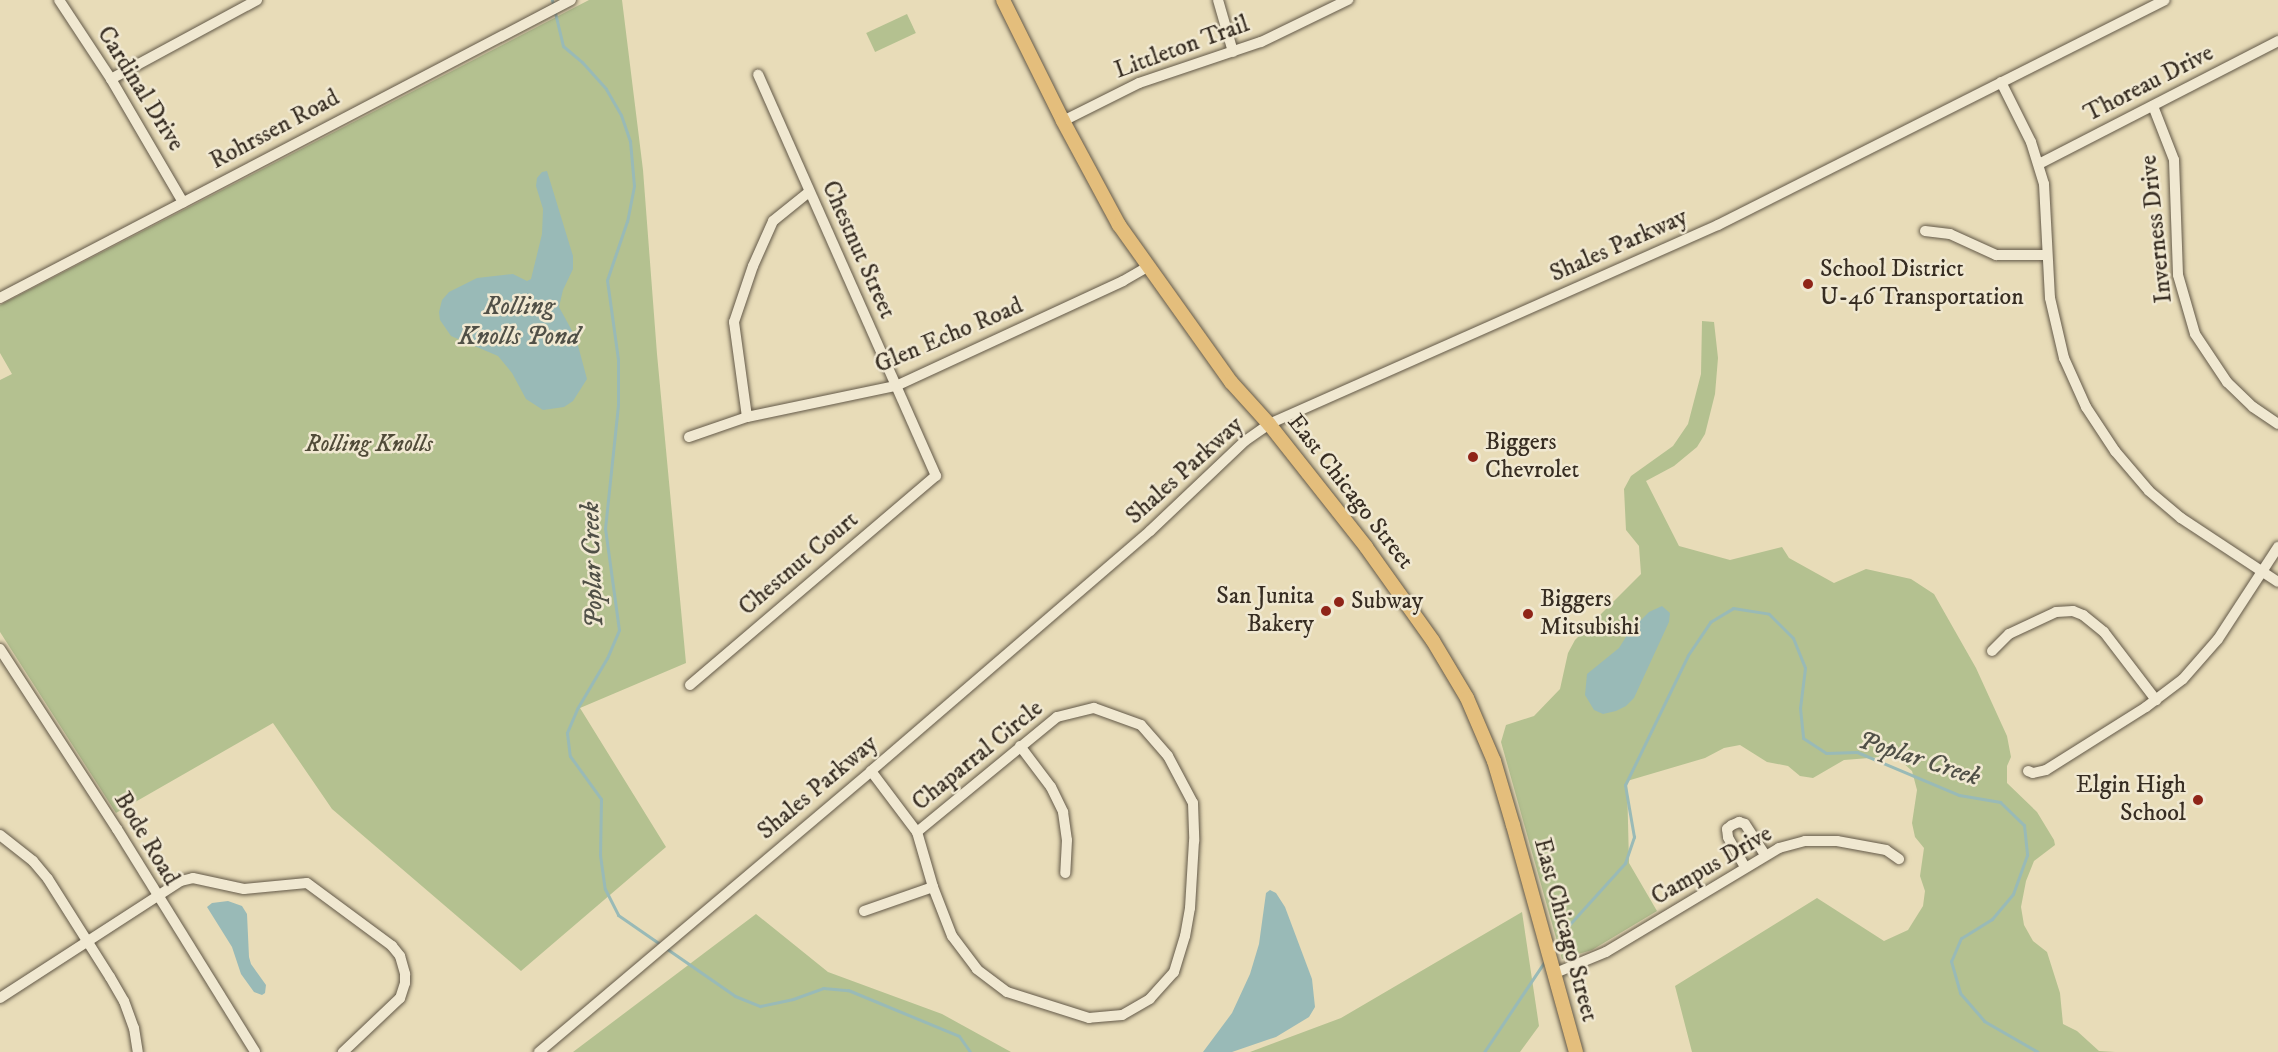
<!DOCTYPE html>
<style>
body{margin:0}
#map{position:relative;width:2278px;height:1052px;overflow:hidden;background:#e8dcb8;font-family:"IM FELL DW Pica",serif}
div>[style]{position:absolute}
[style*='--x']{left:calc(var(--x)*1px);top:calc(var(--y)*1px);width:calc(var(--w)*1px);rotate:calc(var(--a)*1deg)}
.green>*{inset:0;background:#b4c190;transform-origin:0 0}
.water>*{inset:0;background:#99bab7}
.stream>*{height:3px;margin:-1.5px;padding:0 1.5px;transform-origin:1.5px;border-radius:1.5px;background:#99bab7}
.roads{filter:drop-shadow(0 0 2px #635948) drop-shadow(0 0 2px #635948)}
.minor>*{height:10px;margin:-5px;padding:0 5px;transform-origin:5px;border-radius:5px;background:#f0e8d1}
.major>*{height:14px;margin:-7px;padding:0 7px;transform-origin:7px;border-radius:7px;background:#e4be7c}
.dots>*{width:16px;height:16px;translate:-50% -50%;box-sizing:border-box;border:3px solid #f0e8d1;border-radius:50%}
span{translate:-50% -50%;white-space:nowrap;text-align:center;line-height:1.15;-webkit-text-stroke:5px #f0e8d1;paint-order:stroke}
.street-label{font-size:24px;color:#372d22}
.poi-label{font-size:24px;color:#372d22}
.left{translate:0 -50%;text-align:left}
.right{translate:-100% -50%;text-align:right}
.park-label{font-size:24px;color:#504b38;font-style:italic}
.water-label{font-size:26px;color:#505047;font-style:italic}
</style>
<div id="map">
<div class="green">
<div style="clip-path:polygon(589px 0,622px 0,643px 170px,657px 354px,686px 663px,580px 708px,666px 847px,521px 971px,332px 809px,273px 723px,116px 813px,0 632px,0 380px,12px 374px,0 353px,0 305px)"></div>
<div style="left:907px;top:14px;width:21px;height:45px;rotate:65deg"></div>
<div style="clip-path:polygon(1702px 321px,1714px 322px,1718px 358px,1715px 394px,1705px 434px,1697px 447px,1674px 466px,1646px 481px,1679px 546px,1730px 560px,1782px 547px,1789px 558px,1834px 583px,1866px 569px,1911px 579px,1934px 594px,1976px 668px,2007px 736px,2011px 757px,2007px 766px,2007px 783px,2037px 812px,2054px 840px,2055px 845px,2034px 861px,2026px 881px,2021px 907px,2024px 925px,2033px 941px,2047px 952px,2060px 993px,2063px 1024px,2077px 1031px,2099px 1051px,2115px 1052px,1692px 1052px,1675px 986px,1817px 898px,1884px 941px,1908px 930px,1923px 906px,1925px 891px,1920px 876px,1924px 848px,1915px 837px,1912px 823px,1917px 790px,1912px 771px,1900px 760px,1882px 757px,1844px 760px,1813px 778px,1800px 776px,1788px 766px,1767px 762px,1740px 745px,1724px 748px,1705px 758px,1627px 781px,1629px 863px,1657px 911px,1592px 950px,1562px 959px,1501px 742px,1506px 725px,1534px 716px,1560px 689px,1568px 653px,1575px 640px,1641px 574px,1639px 546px,1626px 530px,1624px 489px,1631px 476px,1673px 446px,1688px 424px,1701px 374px)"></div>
<div style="clip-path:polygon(1522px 912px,1539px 1026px,1520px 1052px,1250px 1052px,1341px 1018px)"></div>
<div style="clip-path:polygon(756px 914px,828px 972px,942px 1014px,1011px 1052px,573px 1052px)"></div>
</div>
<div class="water">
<div style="clip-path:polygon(547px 171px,573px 256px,573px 269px,563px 290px,559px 307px,576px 338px,587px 379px,573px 401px,564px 407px,543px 410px,526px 399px,512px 373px,498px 356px,451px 336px,440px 320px,439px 312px,442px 300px,449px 292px,477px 278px,513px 274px,527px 281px,531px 279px,542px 234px,543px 209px,536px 186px,537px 178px,542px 172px)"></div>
<div style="clip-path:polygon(1662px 606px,1670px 613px,1669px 622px,1634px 698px,1626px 706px,1616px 711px,1603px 714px,1594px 710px,1585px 695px,1587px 674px,1619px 648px,1629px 632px,1649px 612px)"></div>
<div style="clip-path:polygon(1270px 890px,1276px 893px,1285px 907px,1312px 979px,1315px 1007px,1309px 1017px,1276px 1037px,1232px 1052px,1203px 1052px,1232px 1013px,1250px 974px,1259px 944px,1266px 893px)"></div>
<div style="clip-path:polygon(228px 901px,242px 906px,247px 914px,249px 957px,251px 964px,266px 985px,265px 993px,262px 995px,254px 992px,241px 974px,232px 947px,207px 907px,212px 903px)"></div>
</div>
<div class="stream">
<div style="--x:552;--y:0;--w:47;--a:76.6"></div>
<div style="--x:563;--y:46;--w:25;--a:40"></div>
<div style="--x:582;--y:62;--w:36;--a:48"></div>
<div style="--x:606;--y:89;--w:30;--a:60"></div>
<div style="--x:621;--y:115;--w:28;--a:71"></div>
<div style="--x:630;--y:141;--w:45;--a:84.9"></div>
<div style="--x:634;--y:186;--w:36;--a:101"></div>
<div style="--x:627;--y:221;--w:62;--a:108.7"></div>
<div style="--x:607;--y:280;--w:80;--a:82.1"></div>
<div style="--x:618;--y:359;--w:46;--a:90"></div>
<div style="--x:618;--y:405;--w:124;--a:96"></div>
<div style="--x:605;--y:528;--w:103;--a:82.2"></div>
<div style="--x:619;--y:630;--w:30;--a:113"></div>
<div style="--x:607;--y:658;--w:59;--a:120.5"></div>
<div style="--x:577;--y:709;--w:26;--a:113"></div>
<div style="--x:567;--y:733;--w:23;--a:83"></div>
<div style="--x:570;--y:756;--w:53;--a:54.2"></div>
<div style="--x:601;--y:799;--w:56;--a:91"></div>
<div style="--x:600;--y:855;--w:34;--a:82"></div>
<div style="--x:605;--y:889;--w:29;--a:63"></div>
<div style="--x:618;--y:915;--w:142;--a:34.7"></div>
<div style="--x:735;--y:996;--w:27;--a:22"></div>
<div style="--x:760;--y:1006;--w:34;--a:-12"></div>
<div style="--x:793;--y:999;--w:32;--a:-20"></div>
<div style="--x:823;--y:988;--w:25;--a:5"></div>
<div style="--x:848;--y:990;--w:120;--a:22.5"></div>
<div style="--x:959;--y:1036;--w:19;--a:55"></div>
<div style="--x:1552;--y:951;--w:31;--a:-57"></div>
<div style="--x:1569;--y:925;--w:84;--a:-47.9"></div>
<div style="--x:1625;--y:863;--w:28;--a:-71"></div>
<div style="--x:1634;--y:837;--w:53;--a:-99.8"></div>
<div style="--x:1625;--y:785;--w:144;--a:-64.1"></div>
<div style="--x:1688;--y:655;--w:40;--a:-56"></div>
<div style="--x:1710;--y:622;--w:27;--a:-31"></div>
<div style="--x:1733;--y:608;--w:36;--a:9"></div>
<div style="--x:1769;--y:614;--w:34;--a:45"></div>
<div style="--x:1793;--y:638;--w:32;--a:68"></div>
<div style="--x:1805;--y:668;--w:40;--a:97.1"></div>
<div style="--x:1800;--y:708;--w:30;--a:84"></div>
<div style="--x:1803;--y:738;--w:27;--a:33"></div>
<div style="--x:1826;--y:753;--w:31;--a:-2"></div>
<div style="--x:1857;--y:752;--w:111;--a:22.9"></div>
<div style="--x:1959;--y:795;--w:42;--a:9.7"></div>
<div style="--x:2000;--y:802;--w:33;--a:44"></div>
<div style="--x:2024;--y:825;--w:30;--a:84"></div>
<div style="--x:2027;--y:855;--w:41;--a:109.7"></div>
<div style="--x:2013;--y:894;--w:33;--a:130"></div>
<div style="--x:1992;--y:919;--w:36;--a:148"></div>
<div style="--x:1961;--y:938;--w:25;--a:113"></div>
<div style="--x:1951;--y:961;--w:33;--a:74"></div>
<div style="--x:1960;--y:993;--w:37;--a:49"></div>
<div style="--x:1984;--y:1021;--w:62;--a:29.9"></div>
<div style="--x:1484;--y:1052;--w:110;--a:-56.2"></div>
</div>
<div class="roads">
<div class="minor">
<div style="--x:59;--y:0;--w:95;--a:56.6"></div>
<div style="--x:111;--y:79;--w:143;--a:59.7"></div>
<div style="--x:1218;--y:0;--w:54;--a:73.9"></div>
<div style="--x:111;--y:79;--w:166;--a:-28.4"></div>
<div style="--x:2001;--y:82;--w:67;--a:63.4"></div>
<div style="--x:2031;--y:142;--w:44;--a:72.8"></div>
<div style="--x:2044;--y:184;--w:114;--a:87"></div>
<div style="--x:2050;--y:298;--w:62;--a:76.9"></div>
<div style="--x:2064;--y:358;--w:54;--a:65.8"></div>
<div style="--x:2086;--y:407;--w:53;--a:56.6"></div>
<div style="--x:2115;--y:451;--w:52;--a:49.6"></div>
<div style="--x:2149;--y:491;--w:42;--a:40.2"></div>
<div style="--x:2181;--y:518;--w:116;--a:33.4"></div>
<div style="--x:2153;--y:106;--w:58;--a:68.7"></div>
<div style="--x:2174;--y:160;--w:115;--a:88"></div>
<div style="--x:2178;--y:275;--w:61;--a:73.9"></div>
<div style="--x:2195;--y:334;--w:58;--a:56.3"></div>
<div style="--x:2227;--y:382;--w:36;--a:44"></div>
<div style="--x:2253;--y:407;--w:30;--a:34"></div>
<div style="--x:1063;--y:121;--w:85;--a:-26.6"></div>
<div style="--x:1139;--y:83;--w:129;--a:-18.6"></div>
<div style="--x:1261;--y:42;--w:97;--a:-25.8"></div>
<div style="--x:2039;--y:164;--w:269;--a:-27.2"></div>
<div style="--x:1925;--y:231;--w:25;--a:7"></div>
<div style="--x:1950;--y:234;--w:51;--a:24.5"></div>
<div style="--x:1996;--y:255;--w:50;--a:0"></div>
<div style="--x:0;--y:298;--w:644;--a:-27.56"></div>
<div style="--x:747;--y:417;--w:96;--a:-97.8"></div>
<div style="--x:734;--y:322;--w:59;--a:-71.3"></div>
<div style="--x:753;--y:266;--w:49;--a:-66"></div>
<div style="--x:773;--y:221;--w:46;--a:-38.9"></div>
<div style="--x:689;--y:437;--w:61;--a:-19"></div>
<div style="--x:747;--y:417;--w:152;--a:-11.8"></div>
<div style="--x:896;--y:386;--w:250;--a:-24.8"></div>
<div style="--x:1123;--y:281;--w:28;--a:-30"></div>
<div style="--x:0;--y:649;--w:215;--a:57"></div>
<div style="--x:117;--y:829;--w:262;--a:58.2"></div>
<div style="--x:1992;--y:651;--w:24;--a:-45"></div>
<div style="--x:2009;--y:634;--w:52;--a:-25.1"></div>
<div style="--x:2056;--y:612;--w:17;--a:-3"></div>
<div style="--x:2073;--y:611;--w:11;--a:22"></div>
<div style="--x:2083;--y:615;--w:27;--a:39"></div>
<div style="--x:2104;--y:632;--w:86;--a:52.6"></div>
<div style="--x:690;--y:685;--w:323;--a:-40.4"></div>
<div style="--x:936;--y:476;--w:439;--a:-113.9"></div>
<div style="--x:1094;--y:708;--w:50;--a:19.9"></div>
<div style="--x:1141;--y:725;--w:41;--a:48.9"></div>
<div style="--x:1168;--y:756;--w:53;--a:62"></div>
<div style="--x:1193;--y:803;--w:38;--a:88"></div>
<div style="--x:1194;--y:841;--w:67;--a:93.4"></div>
<div style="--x:1190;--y:908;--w:28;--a:100"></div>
<div style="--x:1185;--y:936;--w:38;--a:107"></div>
<div style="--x:1174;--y:972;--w:36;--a:132"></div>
<div style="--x:1150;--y:999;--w:32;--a:150"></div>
<div style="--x:1122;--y:1015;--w:33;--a:175"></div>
<div style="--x:1089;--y:1018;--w:86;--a:-162.4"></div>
<div style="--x:1007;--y:992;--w:38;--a:-143"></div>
<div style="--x:977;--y:969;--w:41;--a:-127.1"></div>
<div style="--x:952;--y:936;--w:53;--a:-111.2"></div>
<div style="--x:933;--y:887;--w:57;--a:-106.2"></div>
<div style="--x:917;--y:832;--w:181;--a:-39.4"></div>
<div style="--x:1057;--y:717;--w:38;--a:-14"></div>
<div style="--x:1020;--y:746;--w:51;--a:52.9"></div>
<div style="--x:1051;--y:787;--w:28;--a:64"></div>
<div style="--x:1063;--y:812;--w:28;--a:82"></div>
<div style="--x:1067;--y:840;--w:33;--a:93"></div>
<div style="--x:871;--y:771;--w:76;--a:53"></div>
<div style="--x:2028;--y:771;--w:5;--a:22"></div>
<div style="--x:2033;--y:773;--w:13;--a:-13"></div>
<div style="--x:2046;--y:770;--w:118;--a:-32.2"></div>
<div style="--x:2146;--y:707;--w:46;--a:-37.1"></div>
<div style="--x:2183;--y:679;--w:53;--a:-48.8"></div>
<div style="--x:2218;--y:639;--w:110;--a:-56.9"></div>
<div style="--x:0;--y:835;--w:42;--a:38.2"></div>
<div style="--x:33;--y:861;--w:23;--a:50"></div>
<div style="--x:48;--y:879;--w:116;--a:57.7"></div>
<div style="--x:110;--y:977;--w:28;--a:60"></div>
<div style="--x:124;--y:1001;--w:29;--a:70"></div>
<div style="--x:134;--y:1028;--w:24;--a:81"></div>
<div style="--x:1745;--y:867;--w:34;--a:-120"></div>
<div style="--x:1728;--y:837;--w:8;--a:-97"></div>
<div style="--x:1727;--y:829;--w:6;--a:-39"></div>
<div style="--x:1732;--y:825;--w:8;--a:-23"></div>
<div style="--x:1739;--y:822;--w:6;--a:18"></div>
<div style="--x:1745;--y:824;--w:37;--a:57"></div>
<div style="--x:864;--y:911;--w:73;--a:-19.2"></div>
<div style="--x:1553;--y:974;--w:57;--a:-22.5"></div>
<div style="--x:1606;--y:952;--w:202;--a:-31"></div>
<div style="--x:1779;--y:848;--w:27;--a:-15"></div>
<div style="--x:1805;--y:841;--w:32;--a:0"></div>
<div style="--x:1837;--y:841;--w:50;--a:10.4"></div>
<div style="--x:1886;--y:850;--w:16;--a:35"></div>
<div style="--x:0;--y:998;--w:216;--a:-32.9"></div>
<div style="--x:181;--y:881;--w:12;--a:-14"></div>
<div style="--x:193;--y:878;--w:52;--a:12.2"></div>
<div style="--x:244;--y:889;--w:63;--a:-5.4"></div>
<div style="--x:307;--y:883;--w:106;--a:36.5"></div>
<div style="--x:392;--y:946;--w:13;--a:51"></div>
<div style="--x:400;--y:956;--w:19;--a:74"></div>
<div style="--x:405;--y:974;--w:9;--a:90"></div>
<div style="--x:405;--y:983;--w:16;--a:108"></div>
<div style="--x:400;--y:998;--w:79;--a:136.5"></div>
<div style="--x:539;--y:1052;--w:435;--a:-40.2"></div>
<div style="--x:871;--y:771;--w:368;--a:-40.7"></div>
<div style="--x:1150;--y:531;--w:131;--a:-43.5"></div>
<div style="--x:1245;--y:441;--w:29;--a:-35"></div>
<div style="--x:1269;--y:424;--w:491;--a:-23.9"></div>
<div style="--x:1718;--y:225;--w:500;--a:-26.72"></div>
</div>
<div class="major">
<div style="--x:1003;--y:0;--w:135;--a:63.6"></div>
<div style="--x:1063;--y:121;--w:118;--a:61.7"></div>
<div style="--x:1119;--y:225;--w:193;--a:54.5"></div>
<div style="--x:1231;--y:382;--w:57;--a:47.9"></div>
<div style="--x:1269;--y:424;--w:157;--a:51.7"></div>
<div style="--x:1366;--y:547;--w:115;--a:54.5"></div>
<div style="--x:1433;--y:641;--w:66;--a:59.2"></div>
<div style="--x:1467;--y:698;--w:69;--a:66.8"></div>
<div style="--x:1494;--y:761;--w:67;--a:73.5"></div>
<div style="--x:1513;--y:825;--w:236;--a:74.5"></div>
</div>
</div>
<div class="dots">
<div style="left:1808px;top:284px;background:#8f2418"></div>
<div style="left:1473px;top:457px;background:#8f2418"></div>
<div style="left:1339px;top:602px;background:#8f2418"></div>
<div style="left:1326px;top:611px;background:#8f2418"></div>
<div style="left:1528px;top:614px;background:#8f2418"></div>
<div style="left:2198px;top:800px;background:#8f2418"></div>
</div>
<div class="street-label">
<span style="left:1182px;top:48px;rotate:-20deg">Littleton Trail</span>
<span style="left:2149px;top:84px;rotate:-27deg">Thoreau Drive</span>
<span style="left:140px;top:89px;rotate:58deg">Cardinal Drive</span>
<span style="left:275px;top:130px;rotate:-28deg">Rohrssen Road</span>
<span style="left:2157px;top:229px;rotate:-96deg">Inverness Drive</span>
<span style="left:1619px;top:246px;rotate:-24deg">Shales Parkway</span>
<span style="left:858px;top:250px;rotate:66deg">Chestnut Street</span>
<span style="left:949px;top:336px;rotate:-23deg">Glen Echo Road</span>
<span style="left:1185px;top:471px;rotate:-42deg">Shales Parkway</span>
<span style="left:1350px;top:492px;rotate:52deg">East Chicago Street</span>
<span style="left:799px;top:564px;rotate:-40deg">Chestnut Court</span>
<span style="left:978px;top:756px;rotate:-39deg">Chaparral Circle</span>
<span style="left:818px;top:788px;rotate:-40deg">Shales Parkway</span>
<span style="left:146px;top:839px;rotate:59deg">Bode Road</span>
<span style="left:1712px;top:866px;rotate:-30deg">Campus Drive</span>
<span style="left:1565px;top:930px;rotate:75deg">East Chicago Street</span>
</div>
<div class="poi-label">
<span class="left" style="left:1820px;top:284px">School District<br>U-46 Transportation</span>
<span class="left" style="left:1485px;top:457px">Biggers<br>Chevrolet</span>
<span class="right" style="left:1314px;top:611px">San Junita<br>Bakery</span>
<span class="left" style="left:1540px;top:614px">Biggers<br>Mitsubishi</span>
<span class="left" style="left:1351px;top:602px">Subway</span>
<span class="right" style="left:2186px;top:800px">Elgin High<br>School</span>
</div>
<div class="park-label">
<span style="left:369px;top:445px">Rolling Knolls</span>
</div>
<div class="water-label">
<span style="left:519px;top:322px">Rolling<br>Knolls Pond</span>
<span style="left:593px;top:565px;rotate:-92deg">Poplar Creek</span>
<span style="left:1919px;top:759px;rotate:18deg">Poplar Creek</span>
</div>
</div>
